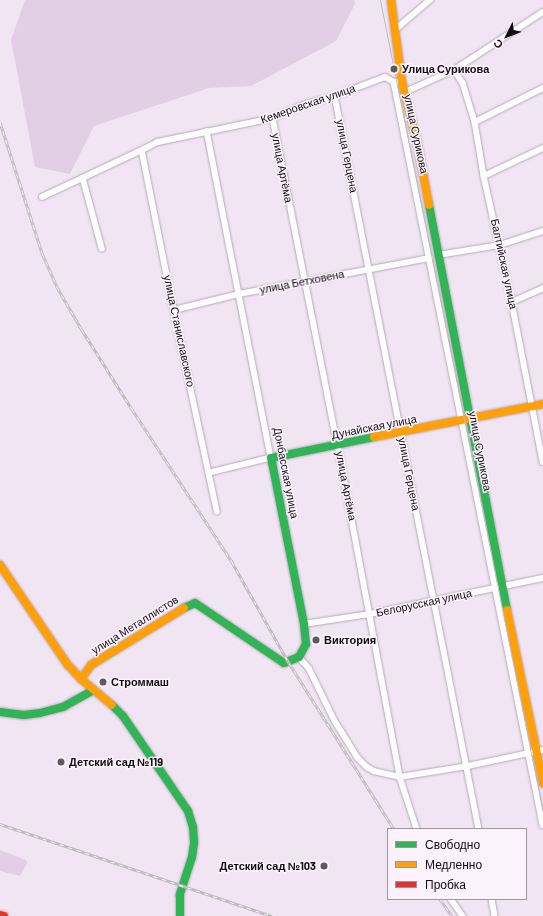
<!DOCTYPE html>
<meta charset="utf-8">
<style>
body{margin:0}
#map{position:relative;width:543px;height:916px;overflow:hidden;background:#f1e5f3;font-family:Barlow,sans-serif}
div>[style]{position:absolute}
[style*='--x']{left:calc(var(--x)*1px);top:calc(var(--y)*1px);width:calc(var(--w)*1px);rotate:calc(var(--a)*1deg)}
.green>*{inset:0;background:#e2cee5}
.roads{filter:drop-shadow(0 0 1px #b4abb6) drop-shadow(0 0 1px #b4abb6)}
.street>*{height:5.5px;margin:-2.75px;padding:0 2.75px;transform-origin:2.75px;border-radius:2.75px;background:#fdfbfd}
.fast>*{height:8px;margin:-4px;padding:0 4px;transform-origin:4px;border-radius:4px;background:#30b455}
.slow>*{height:8px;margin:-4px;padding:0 4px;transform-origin:4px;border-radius:4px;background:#ff9f0a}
.jam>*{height:8px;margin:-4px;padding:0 4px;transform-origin:4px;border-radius:4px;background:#e5322d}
.tram>*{height:1px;margin:-0.5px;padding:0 0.5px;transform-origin:0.5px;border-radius:0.5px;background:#c0bdc0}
.rail>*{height:3px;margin-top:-1.5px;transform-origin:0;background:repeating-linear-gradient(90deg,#fbf2fc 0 4.5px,#c0bdc0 0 9px);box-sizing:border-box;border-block:1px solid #c0bdc0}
.dots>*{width:11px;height:11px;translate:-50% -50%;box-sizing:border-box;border:2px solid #fbf2fc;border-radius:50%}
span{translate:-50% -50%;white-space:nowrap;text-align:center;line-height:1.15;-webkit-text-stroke:3px #fbf2fc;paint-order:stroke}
.poi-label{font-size:11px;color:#120b13;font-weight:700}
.left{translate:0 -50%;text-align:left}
.right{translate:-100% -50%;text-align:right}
.street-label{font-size:11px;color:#120b13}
.legend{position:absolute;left:387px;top:828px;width:140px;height:72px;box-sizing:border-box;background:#fbf2fc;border:1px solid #9e969f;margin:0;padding:5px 7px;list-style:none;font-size:12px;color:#120b13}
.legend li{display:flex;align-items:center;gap:8px;height:20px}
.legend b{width:20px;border:1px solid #9e969f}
.north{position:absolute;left:487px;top:16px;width:40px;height:40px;-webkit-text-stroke:3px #fbf2fc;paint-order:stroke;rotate:228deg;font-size:11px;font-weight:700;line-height:16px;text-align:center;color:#120b13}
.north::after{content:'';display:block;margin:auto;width:14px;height:18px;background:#120b13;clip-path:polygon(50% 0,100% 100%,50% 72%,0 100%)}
</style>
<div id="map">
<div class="green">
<div style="clip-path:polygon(25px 0,354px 0,355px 4px,336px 41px,251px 86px,209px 88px,94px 126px,70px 174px,35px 167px,11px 40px)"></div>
<div style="clip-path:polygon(0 850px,26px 860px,27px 863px,20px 876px,0 871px)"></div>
</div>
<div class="roads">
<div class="street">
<div style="--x:396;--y:29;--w:45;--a:-40.5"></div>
<div style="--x:454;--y:70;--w:16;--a:55"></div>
<div style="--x:463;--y:83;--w:41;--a:72.9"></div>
<div style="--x:475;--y:122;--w:55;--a:80.5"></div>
<div style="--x:484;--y:176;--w:129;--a:77.5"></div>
<div style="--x:512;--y:302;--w:163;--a:79"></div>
<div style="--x:394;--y:82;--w:758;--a:78.66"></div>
<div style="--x:405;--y:92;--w:54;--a:-24.2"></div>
<div style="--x:454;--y:70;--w:106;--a:-33.1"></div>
<div style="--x:335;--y:96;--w:747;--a:78.89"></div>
<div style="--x:273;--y:118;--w:333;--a:78.8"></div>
<div style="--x:338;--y:445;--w:338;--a:79.4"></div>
<div style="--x:400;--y:777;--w:55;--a:71.9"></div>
<div style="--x:475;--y:122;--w:76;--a:-26.6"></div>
<div style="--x:207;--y:131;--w:333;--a:78.9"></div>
<div style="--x:271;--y:458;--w:63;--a:166.2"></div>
<div style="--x:142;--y:150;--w:163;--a:78.7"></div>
<div style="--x:174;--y:310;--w:206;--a:77.9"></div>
<div style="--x:484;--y:176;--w:65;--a:-25.4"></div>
<div style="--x:83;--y:178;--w:73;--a:74.8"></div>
<div style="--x:42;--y:197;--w:110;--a:-25.2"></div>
<div style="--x:142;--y:150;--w:18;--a:-27"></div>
<div style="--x:158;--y:142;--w:117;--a:-11.8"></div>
<div style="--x:273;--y:118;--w:36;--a:-23"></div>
<div style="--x:306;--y:104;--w:30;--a:-15"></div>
<div style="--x:335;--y:96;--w:53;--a:-20.8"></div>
<div style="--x:385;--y:77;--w:10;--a:29"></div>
<div style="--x:394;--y:82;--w:4;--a:0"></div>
<div style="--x:438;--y:255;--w:63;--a:-9.2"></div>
<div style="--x:500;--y:245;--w:45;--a:-18"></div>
<div style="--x:512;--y:302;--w:34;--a:-24"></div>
<div style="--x:174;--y:310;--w:67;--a:-13.8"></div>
<div style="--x:239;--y:294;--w:194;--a:-10.7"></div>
<div style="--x:304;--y:624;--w:67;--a:-8.6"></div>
<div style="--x:370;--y:614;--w:177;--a:-11.8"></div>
<div style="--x:299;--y:657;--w:15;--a:48"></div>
<div style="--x:309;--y:668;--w:59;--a:63.9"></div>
<div style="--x:335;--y:721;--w:44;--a:58.1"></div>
<div style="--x:358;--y:758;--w:13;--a:45"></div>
<div style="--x:367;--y:767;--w:8;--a:30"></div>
<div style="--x:374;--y:771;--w:27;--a:13"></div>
<div style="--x:400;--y:777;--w:69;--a:-9.2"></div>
<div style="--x:468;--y:766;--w:77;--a:-12"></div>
<div style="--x:451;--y:899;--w:21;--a:55"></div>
<div style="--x:492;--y:899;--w:17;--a:80"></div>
</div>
<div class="fast">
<div style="--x:429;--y:205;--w:412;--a:79.1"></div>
<div style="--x:184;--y:608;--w:12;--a:-24"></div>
<div style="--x:195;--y:603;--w:107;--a:34"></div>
<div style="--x:284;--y:663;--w:16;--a:-22"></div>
<div style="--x:299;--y:657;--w:15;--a:-62"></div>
<div style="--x:306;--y:644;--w:20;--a:-96"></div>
<div style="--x:304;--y:624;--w:169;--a:-101.2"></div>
<div style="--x:271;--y:458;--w:105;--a:-11.5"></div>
<div style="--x:112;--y:705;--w:16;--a:45"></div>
<div style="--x:123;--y:716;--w:115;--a:55.6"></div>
<div style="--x:188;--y:811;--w:17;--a:73"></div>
<div style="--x:193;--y:827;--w:16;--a:86"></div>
<div style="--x:194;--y:843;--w:14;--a:98"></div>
<div style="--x:192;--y:857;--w:40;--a:108"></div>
<div style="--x:180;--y:895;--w:21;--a:90"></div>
<div style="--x:0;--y:712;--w:24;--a:7"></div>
<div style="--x:24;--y:715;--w:16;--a:-7"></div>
<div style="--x:40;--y:713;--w:24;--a:-15"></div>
<div style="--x:63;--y:707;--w:35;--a:-29"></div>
</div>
<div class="slow">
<div style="--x:391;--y:0;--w:83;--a:82.4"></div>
<div style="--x:402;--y:82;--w:62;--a:76"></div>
<div style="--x:417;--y:142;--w:64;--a:79.2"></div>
<div style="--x:374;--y:437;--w:172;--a:-11"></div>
<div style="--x:0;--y:565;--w:120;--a:55.9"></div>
<div style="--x:67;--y:664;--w:21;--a:47"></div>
<div style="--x:81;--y:679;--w:40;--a:40"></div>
<div style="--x:507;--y:610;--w:177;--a:78.2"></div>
<div style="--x:81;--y:679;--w:17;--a:-54"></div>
<div style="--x:91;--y:665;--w:109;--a:-31.5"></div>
</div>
<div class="jam">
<div style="--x:0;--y:915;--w:4;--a:14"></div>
</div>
</div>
<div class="tram">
<div style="--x:380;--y:0;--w:829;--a:78.66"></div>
</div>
<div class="rail">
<div style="--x:0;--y:122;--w:138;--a:72.2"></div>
<div style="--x:42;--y:253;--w:37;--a:66"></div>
<div style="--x:57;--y:287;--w:50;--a:59.8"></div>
<div style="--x:82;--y:330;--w:93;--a:57.7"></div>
<div style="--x:132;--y:409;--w:183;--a:56.8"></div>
<div style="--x:232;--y:562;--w:116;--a:60.6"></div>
<div style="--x:289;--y:663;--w:196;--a:57.7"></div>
<div style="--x:0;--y:824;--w:287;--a:18.7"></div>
<div style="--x:440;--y:899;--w:21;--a:55"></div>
</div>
<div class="dots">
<div style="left:394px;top:69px;background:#605761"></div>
<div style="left:316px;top:640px;background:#605761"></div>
<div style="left:103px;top:682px;background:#605761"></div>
<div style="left:61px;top:762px;background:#605761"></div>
<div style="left:324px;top:866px;background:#605761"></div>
</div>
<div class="poi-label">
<span class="left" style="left:402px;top:69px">Улица Сурикова</span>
<span class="left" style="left:324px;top:640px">Виктория</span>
<span class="left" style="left:111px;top:682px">Строммаш</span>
<span class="left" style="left:69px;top:762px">Детский сад №119</span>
<span class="right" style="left:316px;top:866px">Детский сад №103</span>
</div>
<div class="street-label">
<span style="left:308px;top:104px;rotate:-19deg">Кемеровская улица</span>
<span style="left:416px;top:134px;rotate:78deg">улица Сурикова</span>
<span style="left:347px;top:156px;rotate:79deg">улица Герцена</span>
<span style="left:282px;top:168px;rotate:79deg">улица Артёма</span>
<span style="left:504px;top:264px;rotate:78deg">Балтийская улица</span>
<span style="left:302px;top:282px;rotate:-11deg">улица Бетховена</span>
<span style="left:179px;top:331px;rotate:78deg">улица Станиславского</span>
<span style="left:374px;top:427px;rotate:-11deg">Дунайская улица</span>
<span style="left:480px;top:451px;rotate:79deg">улица Сурикова</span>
<span style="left:286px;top:473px;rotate:79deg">Донбасская улица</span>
<span style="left:409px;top:474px;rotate:79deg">улица Герцена</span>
<span style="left:346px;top:486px;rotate:79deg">улица Артёма</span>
<span style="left:424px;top:603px;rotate:-12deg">Белорусская улица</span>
<span style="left:135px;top:625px;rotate:-32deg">улица Металлистов</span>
</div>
<ul class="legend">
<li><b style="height:5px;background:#30b455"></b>Свободно</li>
<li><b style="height:5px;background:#ff9f0a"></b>Медленно</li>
<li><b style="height:5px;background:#e5322d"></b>Пробка</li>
</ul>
<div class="north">С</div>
</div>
